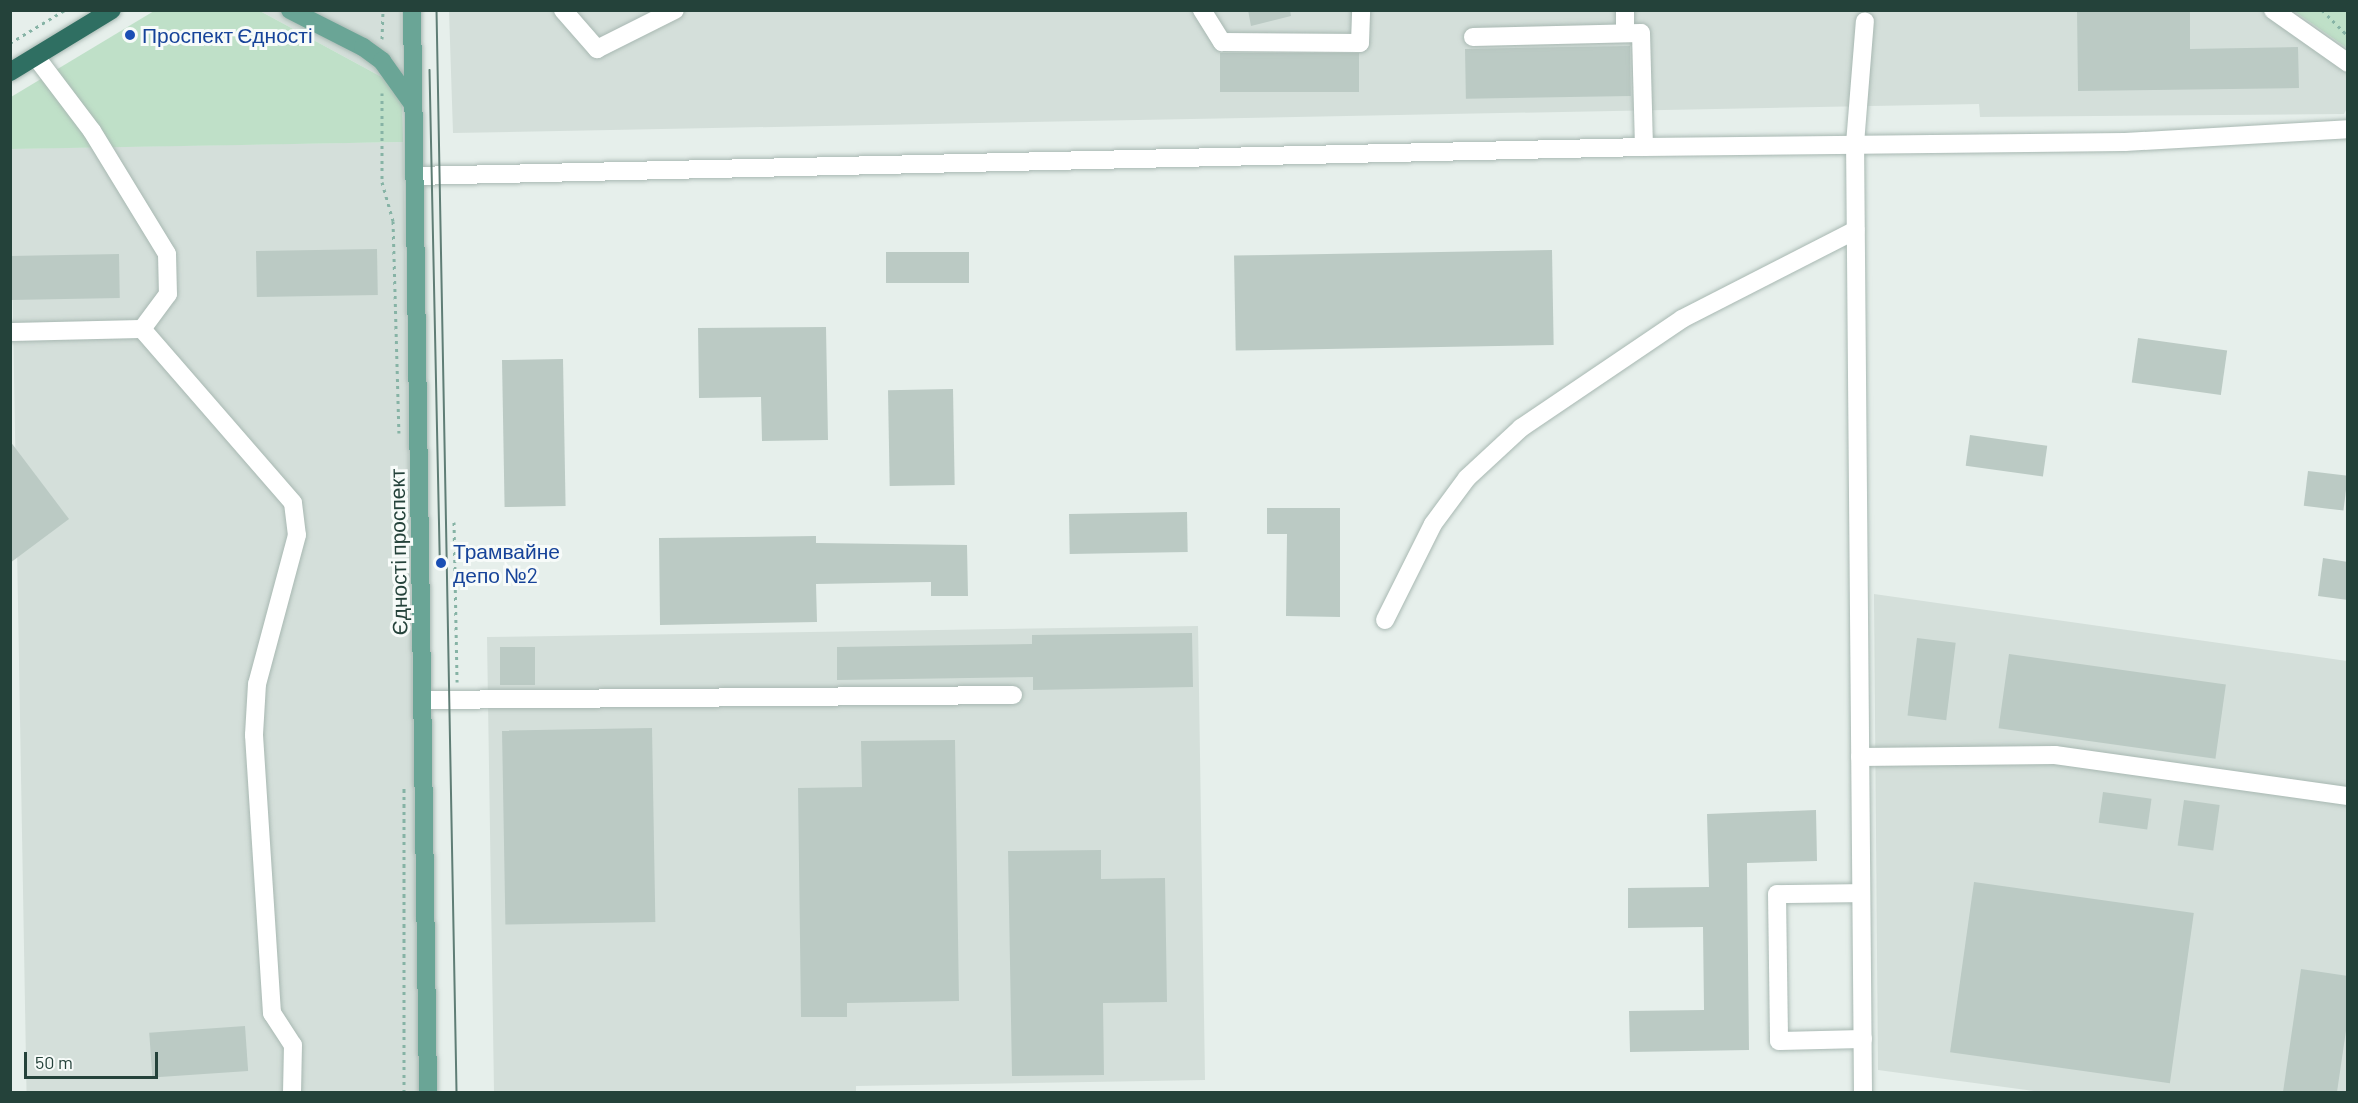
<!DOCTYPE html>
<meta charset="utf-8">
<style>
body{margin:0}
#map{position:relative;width:2358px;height:1103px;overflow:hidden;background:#e6efeb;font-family:Barlow,sans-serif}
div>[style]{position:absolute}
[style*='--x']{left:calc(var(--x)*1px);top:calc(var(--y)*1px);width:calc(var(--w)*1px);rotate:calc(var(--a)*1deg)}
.built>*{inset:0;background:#d4dfda;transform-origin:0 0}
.green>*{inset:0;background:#bfe0c8}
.building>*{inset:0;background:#bbcac4;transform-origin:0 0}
.path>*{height:3px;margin-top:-1.5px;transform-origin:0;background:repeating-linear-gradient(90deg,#86b3a5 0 3px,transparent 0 7.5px)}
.roads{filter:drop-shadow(0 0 2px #a8b8b2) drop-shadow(0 0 2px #a8b8b2)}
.minor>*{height:18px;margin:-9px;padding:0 9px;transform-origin:9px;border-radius:9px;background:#fff}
.major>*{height:18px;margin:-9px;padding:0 9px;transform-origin:9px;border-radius:9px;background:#6aa596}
.highway>*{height:18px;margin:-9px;padding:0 9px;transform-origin:9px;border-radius:9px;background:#2f6f62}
.tram>*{height:1.5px;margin:-0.75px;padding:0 0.75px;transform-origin:0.75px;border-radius:0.75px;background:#5f7d75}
.dots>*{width:16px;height:16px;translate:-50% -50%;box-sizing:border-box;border:3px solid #f7fbf9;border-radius:50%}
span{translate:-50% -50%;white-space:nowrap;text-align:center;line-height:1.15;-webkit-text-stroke:6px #f7fbf9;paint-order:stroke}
.transit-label{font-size:21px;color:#164399}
.left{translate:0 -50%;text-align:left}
.street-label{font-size:21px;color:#24423a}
.frame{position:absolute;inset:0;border:12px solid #24423a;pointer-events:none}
.scale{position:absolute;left:24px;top:1052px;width:134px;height:27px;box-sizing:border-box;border:3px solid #24423a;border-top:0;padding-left:8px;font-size:18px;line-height:21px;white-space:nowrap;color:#24423a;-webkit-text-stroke:4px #f7fbf9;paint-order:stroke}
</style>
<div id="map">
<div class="built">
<div style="clip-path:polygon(260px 11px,401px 11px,402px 88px)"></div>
<div style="clip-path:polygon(449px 11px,2294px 11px,2347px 48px,2347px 108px,2344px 114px,1980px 117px,1979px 104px,453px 133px)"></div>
<div style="left:403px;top:142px;width:950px;height:393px;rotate:89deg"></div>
<div style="clip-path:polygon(1874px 594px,2347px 661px,2347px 1092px,2041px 1092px,1878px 1070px)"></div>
<div style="clip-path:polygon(1198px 626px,1205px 1080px,856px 1086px,856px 1092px,494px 1092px,487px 637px)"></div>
</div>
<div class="green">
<div style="clip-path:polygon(154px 11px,260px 11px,402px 88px,403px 142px,11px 149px,11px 97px)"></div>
<div style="clip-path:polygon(2294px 11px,2347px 11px,2347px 48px)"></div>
</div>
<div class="building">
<div style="clip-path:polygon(1248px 10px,1290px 10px,1291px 16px,1251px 26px)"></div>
<div style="clip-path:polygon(2077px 10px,2190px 10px,2190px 49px,2298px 47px,2299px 88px,2078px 91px)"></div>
<div style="left:1630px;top:46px;width:50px;height:165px;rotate:89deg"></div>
<div style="left:1220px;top:53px;width:139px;height:39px"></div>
<div style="left:377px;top:249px;width:46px;height:121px;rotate:89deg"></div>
<div style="left:1552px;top:250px;width:95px;height:318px;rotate:89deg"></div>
<div style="left:969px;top:252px;width:31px;height:83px;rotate:90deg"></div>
<div style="left:119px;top:254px;width:44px;height:109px;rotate:89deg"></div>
<div style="clip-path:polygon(826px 327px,828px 440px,762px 441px,761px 397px,699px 398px,698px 328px)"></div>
<div style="left:2138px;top:338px;width:90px;height:45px;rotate:8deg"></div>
<div style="left:563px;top:359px;width:147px;height:61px;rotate:89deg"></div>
<div style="left:953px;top:389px;width:96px;height:65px;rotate:89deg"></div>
<div style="left:1970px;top:435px;width:78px;height:31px;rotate:8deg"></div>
<div style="clip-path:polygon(10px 441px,69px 519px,10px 563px)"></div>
<div style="left:2308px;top:471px;width:40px;height:35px;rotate:7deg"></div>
<div style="clip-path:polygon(1267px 508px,1340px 508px,1340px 617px,1286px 616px,1287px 534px,1267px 534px)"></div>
<div style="left:1187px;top:512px;width:40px;height:118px;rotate:89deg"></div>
<div style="clip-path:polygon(816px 536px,816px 543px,967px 545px,968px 596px,931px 596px,931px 582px,816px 584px,817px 622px,660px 625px,659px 538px)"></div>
<div style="clip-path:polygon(2323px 558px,2348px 562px,2348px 600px,2318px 596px)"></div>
<div style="clip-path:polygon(1192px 633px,1193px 687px,1033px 690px,1033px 677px,837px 680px,837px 647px,1032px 644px,1032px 635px)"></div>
<div style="left:1917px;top:638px;width:39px;height:78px;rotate:7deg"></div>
<div style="left:500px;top:647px;width:35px;height:38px"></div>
<div style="left:2009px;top:654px;width:219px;height:75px;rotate:8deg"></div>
<div style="left:652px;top:728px;width:194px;height:150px;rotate:89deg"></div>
<div style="clip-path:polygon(955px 740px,959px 1001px,847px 1003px,847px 1017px,801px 1017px,798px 788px,862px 787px,861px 741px)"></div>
<div style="left:2103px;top:792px;width:49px;height:31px;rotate:8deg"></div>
<div style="left:2184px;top:800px;width:36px;height:46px;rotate:8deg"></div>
<div style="clip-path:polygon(1816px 810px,1817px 861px,1747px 863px,1749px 1050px,1630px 1052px,1629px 1011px,1704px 1010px,1703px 927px,1628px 928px,1628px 888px,1709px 887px,1707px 814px)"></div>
<div style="clip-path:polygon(1101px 850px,1101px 879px,1165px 878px,1167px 1002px,1103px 1003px,1104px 1075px,1012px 1076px,1008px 851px)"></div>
<div style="left:1974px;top:882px;width:222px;height:172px;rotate:8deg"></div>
<div style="clip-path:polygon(2301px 969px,2348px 976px,2348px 1017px,2337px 1092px,2283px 1092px)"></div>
<div style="left:245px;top:1026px;width:45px;height:96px;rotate:86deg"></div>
</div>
<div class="path">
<div style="--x:2322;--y:10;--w:37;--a:45"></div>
<div style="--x:382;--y:39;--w:29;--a:-88"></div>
<div style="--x:10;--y:43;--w:64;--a:-31"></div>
<div style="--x:382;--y:93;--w:89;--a:90"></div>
<div style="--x:382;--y:182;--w:41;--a:74.2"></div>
<div style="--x:393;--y:221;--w:212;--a:88.4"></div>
<div style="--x:454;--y:522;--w:160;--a:88.9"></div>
<div style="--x:404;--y:1092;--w:304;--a:-90"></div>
</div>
<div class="roads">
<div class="minor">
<div style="--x:563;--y:10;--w:52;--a:48.9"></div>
<div style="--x:597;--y:49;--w:87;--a:-26.6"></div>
<div style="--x:1202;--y:10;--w:38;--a:58"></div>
<div style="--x:1222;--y:42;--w:138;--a:0.4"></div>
<div style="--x:1360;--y:43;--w:33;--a:-88"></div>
<div style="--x:1625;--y:10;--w:23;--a:90"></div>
<div style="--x:2273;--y:10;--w:92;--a:35.2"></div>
<div style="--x:1473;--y:37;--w:168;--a:-1.4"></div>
<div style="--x:1641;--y:33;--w:114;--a:88.5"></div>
<div style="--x:36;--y:57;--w:93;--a:52.9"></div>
<div style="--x:92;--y:131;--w:144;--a:58.6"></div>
<div style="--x:167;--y:254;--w:40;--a:88.6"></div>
<div style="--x:168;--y:294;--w:44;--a:126.6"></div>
<div style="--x:414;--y:176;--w:1230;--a:-1.35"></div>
<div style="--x:1644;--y:147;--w:481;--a:-0.6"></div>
<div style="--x:2125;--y:142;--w:223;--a:-3.3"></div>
<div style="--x:142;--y:329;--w:230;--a:49"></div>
<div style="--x:293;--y:503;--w:32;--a:83"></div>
<div style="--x:297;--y:535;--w:154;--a:105"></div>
<div style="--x:257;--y:684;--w:51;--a:93.4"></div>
<div style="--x:254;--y:735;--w:279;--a:86.3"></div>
<div style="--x:272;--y:1013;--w:38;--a:57"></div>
<div style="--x:293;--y:1045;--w:47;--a:91.2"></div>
<div style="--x:10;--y:332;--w:132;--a:-1.3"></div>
<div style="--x:1385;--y:620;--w:107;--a:-63.4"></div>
<div style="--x:1433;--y:524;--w:57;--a:-53.5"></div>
<div style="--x:1467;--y:478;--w:74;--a:-42.8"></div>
<div style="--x:1521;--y:428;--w:194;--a:-34.1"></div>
<div style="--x:1682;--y:319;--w:195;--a:-27.1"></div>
<div style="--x:422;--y:700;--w:591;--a:-0.48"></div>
<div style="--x:1860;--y:757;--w:195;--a:-0.6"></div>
<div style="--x:2055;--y:755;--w:296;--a:8"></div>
<div style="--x:1861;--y:893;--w:84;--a:179.3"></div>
<div style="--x:1777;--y:894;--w:147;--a:89.2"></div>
<div style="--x:1779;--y:1041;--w:84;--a:-1.4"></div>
<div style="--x:1863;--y:1092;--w:948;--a:-90.48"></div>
<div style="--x:1855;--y:144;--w:123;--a:-85.4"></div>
</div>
<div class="major">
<div style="--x:290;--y:10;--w:82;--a:26.9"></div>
<div style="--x:363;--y:47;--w:24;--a:36"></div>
<div style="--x:382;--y:61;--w:52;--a:54.5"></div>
<div style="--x:412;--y:10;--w:1082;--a:89.15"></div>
</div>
<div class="highway">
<div style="--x:10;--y:72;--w:119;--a:-31.3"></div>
</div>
</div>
<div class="tram">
<div style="--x:437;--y:10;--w:1082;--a:88.94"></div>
<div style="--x:430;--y:70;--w:486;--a:88.8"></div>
</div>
<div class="dots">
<div style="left:130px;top:35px;background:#1a4fb4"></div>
<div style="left:441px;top:563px;background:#1a4fb4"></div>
</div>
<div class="transit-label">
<span class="left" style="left:142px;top:35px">Проспект Єдності</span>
<span class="left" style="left:453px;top:563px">Трамвайне<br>депо №2</span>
</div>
<div class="street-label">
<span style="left:398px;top:552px;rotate:-91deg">Єдності проспект</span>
</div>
<div class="frame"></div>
<div class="scale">50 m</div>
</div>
